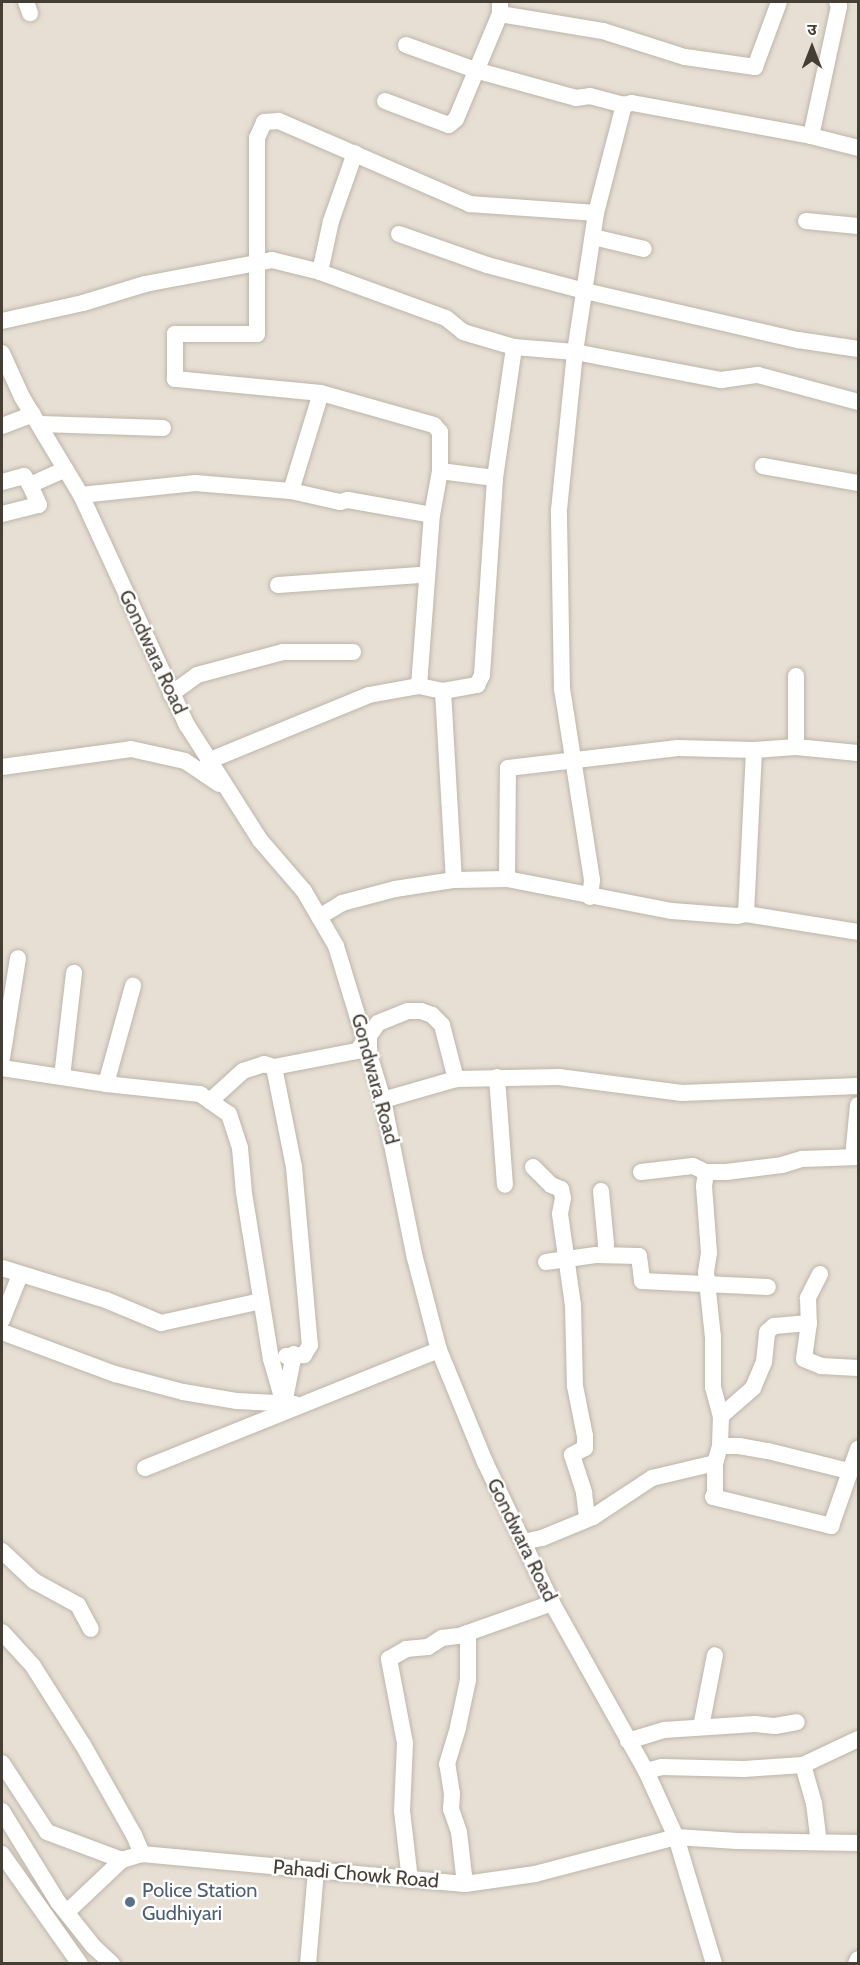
<!DOCTYPE html>
<meta charset="utf-8">
<style>
body{margin:0}
#map{position:relative;width:860px;height:1965px;overflow:hidden;background:#f3eee6;font-family:Cabin,"Noto Sans Devanagari",sans-serif}
div>[style]{position:absolute}
[style*='--x']{left:calc(var(--x)*1px);top:calc(var(--y)*1px);width:calc(var(--w)*1px);rotate:calc(var(--a)*1deg)}
.residential>*{inset:0;background:#e7dfd4;transform-origin:0 0}
.roads{filter:drop-shadow(0 0 2px #beb5a9) drop-shadow(0 0 2px #beb5a9)}
.minor>*{height:16px;margin:-8px;padding:0 8px;transform-origin:8px;border-radius:8px;background:#fff}
.dots>*{width:16px;height:16px;translate:-50% -50%;box-sizing:border-box;border:3px solid #fff;border-radius:50%}
span{translate:-50% -50%;white-space:nowrap;text-align:center;line-height:1.15;-webkit-text-stroke:4.5px #fff;paint-order:stroke}
.street-label{font-size:20px;color:#453e35}
.service-label{font-size:20px;color:#4e5e75}
.left{translate:0 -50%;text-align:left}
.frame{position:absolute;inset:0;border:3px solid #453e35;pointer-events:none}
.north{position:absolute;left:782px;top:18px;width:60px;height:60px;-webkit-text-stroke:4px #fff;paint-order:stroke;rotate:0deg;font-size:16px;font-weight:700;line-height:24px;text-align:center;color:#453e35}
.north::after{content:'';display:block;margin:auto;width:21px;height:27px;background:#453e35;clip-path:polygon(50% 0,100% 100%,50% 72%,0 100%)}
</style>
<div id="map">
<div class="residential">
<div style="left:2px;top:2px;width:856px;height:1961px"></div>
</div>
<div class="roads">
<div class="minor">
<div style="--x:26;--y:2;--w:12;--a:70"></div>
<div style="--x:500;--y:14;--w:104;--a:9.4"></div>
<div style="--x:603;--y:31;--w:86;--a:17.6"></div>
<div style="--x:685;--y:57;--w:71;--a:8.1"></div>
<div style="--x:755;--y:67;--w:69;--a:-69.7"></div>
<div style="--x:406;--y:45;--w:73;--a:19.9"></div>
<div style="--x:475;--y:70;--w:105;--a:15.5"></div>
<div style="--x:576;--y:98;--w:14;--a:-8"></div>
<div style="--x:590;--y:96;--w:35;--a:15"></div>
<div style="--x:624;--y:105;--w:8;--a:-14"></div>
<div style="--x:632;--y:103;--w:182;--a:10.4"></div>
<div style="--x:811;--y:136;--w:49;--a:14.3"></div>
<div style="--x:385;--y:101;--w:68;--a:20.6"></div>
<div style="--x:449;--y:125;--w:9;--a:-41"></div>
<div style="--x:456;--y:119;--w:114;--a:-67.3"></div>
<div style="--x:500;--y:14;--w:12;--a:-90"></div>
<div style="--x:811;--y:136;--w:133;--a:-77.8"></div>
<div style="--x:839;--y:6;--w:4;--a:-117"></div>
<div style="--x:806;--y:221;--w:52;--a:5.5"></div>
<div style="--x:399;--y:234;--w:93;--a:19.4"></div>
<div style="--x:487;--y:265;--w:101;--a:14.9"></div>
<div style="--x:585;--y:291;--w:219;--a:13"></div>
<div style="--x:798;--y:340;--w:61;--a:8.5"></div>
<div style="--x:593;--y:237;--w:52;--a:13.2"></div>
<div style="--x:320;--y:272;--w:52;--a:-77.8"></div>
<div style="--x:331;--y:221;--w:72;--a:-70.6"></div>
<div style="--x:2;--y:321;--w:83;--a:-12.5"></div>
<div style="--x:83;--y:303;--w:65;--a:-17"></div>
<div style="--x:145;--y:284;--w:129;--a:-10.7"></div>
<div style="--x:272;--y:260;--w:49;--a:14"></div>
<div style="--x:320;--y:272;--w:134;--a:20.1"></div>
<div style="--x:446;--y:318;--w:22;--a:39"></div>
<div style="--x:463;--y:332;--w:53;--a:16.4"></div>
<div style="--x:514;--y:347;--w:61;--a:4.7"></div>
<div style="--x:575;--y:352;--w:149;--a:10.9"></div>
<div style="--x:721;--y:380;--w:37;--a:-8"></div>
<div style="--x:758;--y:375;--w:104;--a:15.1"></div>
<div style="--x:2;--y:353;--w:48;--a:65.6"></div>
<div style="--x:22;--y:397;--w:114;--a:59"></div>
<div style="--x:81;--y:495;--w:253;--a:65.3"></div>
<div style="--x:187;--y:725;--w:136;--a:57.6"></div>
<div style="--x:260;--y:840;--w:67;--a:49.2"></div>
<div style="--x:304;--y:891;--w:64;--a:59.8"></div>
<div style="--x:336;--y:946;--w:161;--a:73"></div>
<div style="--x:383;--y:1100;--w:161;--a:78.6"></div>
<div style="--x:415;--y:1258;--w:95;--a:75.4"></div>
<div style="--x:439;--y:1350;--w:121;--a:67.7"></div>
<div style="--x:485;--y:1462;--w:156;--a:64.6"></div>
<div style="--x:552;--y:1603;--w:193;--a:60.8"></div>
<div style="--x:646;--y:1771;--w:72;--a:65.6"></div>
<div style="--x:676;--y:1837;--w:133;--a:73.3"></div>
<div style="--x:40;--y:424;--w:123;--a:1.9"></div>
<div style="--x:2;--y:426;--w:33;--a:-21"></div>
<div style="--x:763;--y:466;--w:97;--a:10.1"></div>
<div style="--x:440;--y:471;--w:55;--a:7.3"></div>
<div style="--x:2;--y:482;--w:23;--a:-15"></div>
<div style="--x:24;--y:476;--w:11;--a:56"></div>
<div style="--x:291;--y:491;--w:102;--a:-73"></div>
<div style="--x:81;--y:495;--w:115;--a:-6"></div>
<div style="--x:195;--y:483;--w:96;--a:4.8"></div>
<div style="--x:291;--y:491;--w:50;--a:12.7"></div>
<div style="--x:340;--y:502;--w:8;--a:-14"></div>
<div style="--x:348;--y:500;--w:85;--a:10.1"></div>
<div style="--x:2;--y:514;--w:38;--a:-14"></div>
<div style="--x:39;--y:505;--w:22;--a:-114"></div>
<div style="--x:30;--y:485;--w:39;--a:-24"></div>
<div style="--x:278;--y:585;--w:142;--a:-4"></div>
<div style="--x:420;--y:575;--w:6;--a:18"></div>
<div style="--x:796;--y:676;--w:71;--a:90"></div>
<div style="--x:419;--y:686;--w:171;--a:-85.7"></div>
<div style="--x:432;--y:515;--w:45;--a:-79.7"></div>
<div style="--x:440;--y:471;--w:39;--a:-90"></div>
<div style="--x:440;--y:432;--w:9;--a:-131"></div>
<div style="--x:434;--y:425;--w:117;--a:-164.2"></div>
<div style="--x:321;--y:393;--w:147;--a:-174.5"></div>
<div style="--x:175;--y:379;--w:45;--a:-90"></div>
<div style="--x:175;--y:334;--w:82;--a:0"></div>
<div style="--x:257;--y:334;--w:196;--a:-90"></div>
<div style="--x:257;--y:138;--w:17;--a:-66"></div>
<div style="--x:264;--y:122;--w:15;--a:-4"></div>
<div style="--x:279;--y:121;--w:208;--a:23.5"></div>
<div style="--x:470;--y:204;--w:126;--a:4.1"></div>
<div style="--x:443;--y:691;--w:189;--a:86.7"></div>
<div style="--x:171;--y:694;--w:32;--a:-36"></div>
<div style="--x:197;--y:675;--w:89;--a:-15"></div>
<div style="--x:283;--y:652;--w:70;--a:0"></div>
<div style="--x:208;--y:761;--w:174;--a:-22.3"></div>
<div style="--x:369;--y:695;--w:51;--a:-10.2"></div>
<div style="--x:419;--y:686;--w:25;--a:12"></div>
<div style="--x:443;--y:691;--w:35;--a:-10"></div>
<div style="--x:477;--y:685;--w:11;--a:-63"></div>
<div style="--x:482;--y:675;--w:197;--a:-86.2"></div>
<div style="--x:495;--y:478;--w:132;--a:-81.7"></div>
<div style="--x:2;--y:767;--w:130;--a:-7.9"></div>
<div style="--x:131;--y:749;--w:55;--a:12.5"></div>
<div style="--x:185;--y:761;--w:41;--a:34.1"></div>
<div style="--x:507;--y:879;--w:111;--a:-89.5"></div>
<div style="--x:508;--y:768;--w:171;--a:-6.7"></div>
<div style="--x:678;--y:748;--w:76;--a:1.5"></div>
<div style="--x:754;--y:750;--w:42;--a:-4.1"></div>
<div style="--x:796;--y:747;--w:62;--a:5.5"></div>
<div style="--x:590;--y:897;--w:17;--a:-83"></div>
<div style="--x:592;--y:880;--w:193;--a:-98.9"></div>
<div style="--x:562;--y:689;--w:179;--a:-91"></div>
<div style="--x:559;--y:510;--w:159;--a:-84.2"></div>
<div style="--x:575;--y:352;--w:141;--a:-81.4"></div>
<div style="--x:596;--y:213;--w:112;--a:-75.5"></div>
<div style="--x:746;--y:914;--w:164;--a:-87.2"></div>
<div style="--x:319;--y:917;--w:27;--a:-31"></div>
<div style="--x:342;--y:903;--w:55;--a:-14.8"></div>
<div style="--x:395;--y:889;--w:60;--a:-8.7"></div>
<div style="--x:454;--y:880;--w:53;--a:-1.1"></div>
<div style="--x:507;--y:879;--w:168;--a:11"></div>
<div style="--x:672;--y:911;--w:65;--a:4.4"></div>
<div style="--x:737;--y:916;--w:9;--a:-13"></div>
<div style="--x:746;--y:914;--w:113;--a:9.1"></div>
<div style="--x:2;--y:1058;--w:101;--a:-80.9"></div>
<div style="--x:274;--y:1067;--w:102;--a:78.7"></div>
<div style="--x:294;--y:1167;--w:179;--a:84.9"></div>
<div style="--x:310;--y:1345;--w:12;--a:121"></div>
<div style="--x:304;--y:1355;--w:18;--a:177"></div>
<div style="--x:2;--y:1068;--w:105;--a:8.7"></div>
<div style="--x:106;--y:1084;--w:95;--a:6.1"></div>
<div style="--x:200;--y:1094;--w:35;--a:35"></div>
<div style="--x:229;--y:1114;--w:36;--a:72"></div>
<div style="--x:240;--y:1148;--w:45;--a:84.9"></div>
<div style="--x:244;--y:1193;--w:168;--a:80.8"></div>
<div style="--x:271;--y:1359;--w:47;--a:73.9"></div>
<div style="--x:284;--y:1404;--w:51;--a:-78.7"></div>
<div style="--x:62;--y:1077;--w:105;--a:-83.4"></div>
<div style="--x:497;--y:1077;--w:108;--a:85.8"></div>
<div style="--x:106;--y:1084;--w:102;--a:-74.6"></div>
<div style="--x:383;--y:1100;--w:76;--a:-16"></div>
<div style="--x:456;--y:1079;--w:103;--a:-1.1"></div>
<div style="--x:559;--y:1077;--w:124;--a:7.4"></div>
<div style="--x:682;--y:1093;--w:176;--a:-2.3"></div>
<div style="--x:210;--y:1101;--w:45;--a:-42.3"></div>
<div style="--x:243;--y:1071;--w:22;--a:-18"></div>
<div style="--x:264;--y:1064;--w:10;--a:17"></div>
<div style="--x:274;--y:1067;--w:85;--a:-10.9"></div>
<div style="--x:357;--y:1051;--w:6;--a:-51"></div>
<div style="--x:361;--y:1046;--w:9;--a:21"></div>
<div style="--x:369;--y:1049;--w:13;--a:-90"></div>
<div style="--x:369;--y:1036;--w:16;--a:-55"></div>
<div style="--x:378;--y:1023;--w:32;--a:-22"></div>
<div style="--x:408;--y:1011;--w:13;--a:0"></div>
<div style="--x:421;--y:1011;--w:12;--a:20"></div>
<div style="--x:432;--y:1015;--w:14;--a:45"></div>
<div style="--x:442;--y:1025;--w:56;--a:75.5"></div>
<div style="--x:853;--y:1157;--w:52;--a:-84.5"></div>
<div style="--x:533;--y:1167;--w:25;--a:45"></div>
<div style="--x:551;--y:1185;--w:11;--a:22"></div>
<div style="--x:561;--y:1189;--w:9;--a:77"></div>
<div style="--x:563;--y:1198;--w:16;--a:101"></div>
<div style="--x:560;--y:1214;--w:92;--a:81.9"></div>
<div style="--x:573;--y:1305;--w:81;--a:88.6"></div>
<div style="--x:575;--y:1386;--w:51;--a:78.7"></div>
<div style="--x:585;--y:1436;--w:12;--a:90"></div>
<div style="--x:585;--y:1448;--w:15;--a:152"></div>
<div style="--x:572;--y:1455;--w:40;--a:72"></div>
<div style="--x:584;--y:1493;--w:26;--a:83"></div>
<div style="--x:641;--y:1172;--w:52;--a:-6.6"></div>
<div style="--x:693;--y:1166;--w:14;--a:25"></div>
<div style="--x:706;--y:1172;--w:20;--a:0"></div>
<div style="--x:726;--y:1172;--w:56;--a:-7.1"></div>
<div style="--x:782;--y:1165;--w:21;--a:-17"></div>
<div style="--x:802;--y:1159;--w:56;--a:-2"></div>
<div style="--x:706;--y:1172;--w:14;--a:98"></div>
<div style="--x:704;--y:1186;--w:67;--a:85.7"></div>
<div style="--x:709;--y:1253;--w:19;--a:99"></div>
<div style="--x:706;--y:1272;--w:65;--a:83.9"></div>
<div style="--x:713;--y:1337;--w:50;--a:90"></div>
<div style="--x:713;--y:1387;--w:30;--a:75"></div>
<div style="--x:721;--y:1416;--w:30;--a:92"></div>
<div style="--x:720;--y:1446;--w:18;--a:106"></div>
<div style="--x:715;--y:1463;--w:30;--a:90"></div>
<div style="--x:715;--y:1493;--w:4;--a:117"></div>
<div style="--x:713;--y:1497;--w:122;--a:13.8"></div>
<div style="--x:831;--y:1526;--w:82;--a:-70.7"></div>
<div style="--x:601;--y:1191;--w:53;--a:84.6"></div>
<div style="--x:606;--y:1244;--w:11;--a:95"></div>
<div style="--x:546;--y:1262;--w:50;--a:-8"></div>
<div style="--x:596;--y:1255;--w:43;--a:1.3"></div>
<div style="--x:639;--y:1256;--w:25;--a:83"></div>
<div style="--x:642;--y:1281;--w:126;--a:2.7"></div>
<div style="--x:2;--y:1268;--w:109;--a:17.1"></div>
<div style="--x:106;--y:1300;--w:60;--a:22.7"></div>
<div style="--x:161;--y:1323;--w:102;--a:-12.4"></div>
<div style="--x:820;--y:1274;--w:27;--a:117"></div>
<div style="--x:808;--y:1298;--w:25;--a:88"></div>
<div style="--x:809;--y:1323;--w:36;--a:98"></div>
<div style="--x:804;--y:1359;--w:18;--a:22"></div>
<div style="--x:821;--y:1366;--w:37;--a:3"></div>
<div style="--x:2;--y:1320;--w:48;--a:-68.2"></div>
<div style="--x:2;--y:1332;--w:121;--a:20.4"></div>
<div style="--x:115;--y:1374;--w:70;--a:14.8"></div>
<div style="--x:183;--y:1392;--w:55;--a:9.5"></div>
<div style="--x:237;--y:1401;--w:58;--a:3"></div>
<div style="--x:721;--y:1416;--w:43;--a:-41.2"></div>
<div style="--x:753;--y:1388;--w:28;--a:-67"></div>
<div style="--x:764;--y:1362;--w:30;--a:-84"></div>
<div style="--x:767;--y:1332;--w:9;--a:-41"></div>
<div style="--x:774;--y:1326;--w:35;--a:-5"></div>
<div style="--x:720;--y:1446;--w:19;--a:0"></div>
<div style="--x:739;--y:1446;--w:29;--a:10"></div>
<div style="--x:768;--y:1451;--w:83;--a:13.9"></div>
<div style="--x:145;--y:1468;--w:317;--a:-21.9"></div>
<div style="--x:523;--y:1542;--w:19;--a:-12"></div>
<div style="--x:542;--y:1538;--w:55;--a:-22.4"></div>
<div style="--x:593;--y:1517;--w:71;--a:-33.5"></div>
<div style="--x:652;--y:1478;--w:65;--a:-13.4"></div>
<div style="--x:2;--y:1551;--w:44;--a:43.2"></div>
<div style="--x:34;--y:1581;--w:50;--a:28.6"></div>
<div style="--x:78;--y:1605;--w:27;--a:62"></div>
<div style="--x:2;--y:1632;--w:46;--a:47.6"></div>
<div style="--x:33;--y:1666;--w:93;--a:57.7"></div>
<div style="--x:83;--y:1745;--w:103;--a:60.5"></div>
<div style="--x:134;--y:1835;--w:21;--a:67"></div>
<div style="--x:701;--y:1727;--w:73;--a:-79"></div>
<div style="--x:628;--y:1741;--w:38;--a:-17"></div>
<div style="--x:664;--y:1730;--w:91;--a:-3.8"></div>
<div style="--x:755;--y:1724;--w:20;--a:6"></div>
<div style="--x:775;--y:1726;--w:22;--a:-10"></div>
<div style="--x:2;--y:1763;--w:82;--a:56.9"></div>
<div style="--x:47;--y:1832;--w:80;--a:20.5"></div>
<div style="--x:122;--y:1860;--w:21;--a:-17"></div>
<div style="--x:142;--y:1854;--w:324;--a:5.3"></div>
<div style="--x:465;--y:1884;--w:71;--a:-8.1"></div>
<div style="--x:535;--y:1874;--w:146;--a:-14.7"></div>
<div style="--x:676;--y:1837;--w:61;--a:3.8"></div>
<div style="--x:737;--y:1841;--w:121;--a:0.9"></div>
<div style="--x:803;--y:1765;--w:61;--a:-25.3"></div>
<div style="--x:646;--y:1771;--w:16;--a:-14"></div>
<div style="--x:662;--y:1767;--w:82;--a:1.4"></div>
<div style="--x:744;--y:1769;--w:59;--a:-3.9"></div>
<div style="--x:803;--y:1765;--w:40;--a:74"></div>
<div style="--x:814;--y:1803;--w:39;--a:83"></div>
<div style="--x:2;--y:1811;--w:107;--a:58.4"></div>
<div style="--x:58;--y:1902;--w:56;--a:51.5"></div>
<div style="--x:93;--y:1946;--w:26;--a:43"></div>
<div style="--x:2;--y:1854;--w:135;--a:54.7"></div>
<div style="--x:410;--y:1880;--w:69;--a:-96.6"></div>
<div style="--x:402;--y:1811;--w:68;--a:-87.5"></div>
<div style="--x:405;--y:1743;--w:86;--a:-100.8"></div>
<div style="--x:389;--y:1659;--w:20;--a:-30"></div>
<div style="--x:406;--y:1649;--w:22;--a:-5"></div>
<div style="--x:428;--y:1647;--w:17;--a:-33"></div>
<div style="--x:442;--y:1638;--w:17;--a:-7"></div>
<div style="--x:459;--y:1636;--w:99;--a:-19.5"></div>
<div style="--x:465;--y:1884;--w:52;--a:-96.6"></div>
<div style="--x:459;--y:1832;--w:24;--a:-109"></div>
<div style="--x:451;--y:1809;--w:15;--a:-86"></div>
<div style="--x:452;--y:1794;--w:30;--a:-99"></div>
<div style="--x:447;--y:1764;--w:39;--a:-73"></div>
<div style="--x:458;--y:1727;--w:48;--a:-78"></div>
<div style="--x:468;--y:1680;--w:47;--a:-90"></div>
<div style="--x:67;--y:1912;--w:76;--a:-43.4"></div>
<div style="--x:308;--y:1964;--w:93;--a:-85.1"></div>
<div style="--x:856;--y:1964;--w:5;--a:-68"></div>
</div>
</div>
<div class="dots">
<div style="left:130px;top:1902px;background:#5c6f8a"></div>
</div>
<div class="street-label">
<span style="left:153px;top:652px;rotate:65deg">Gondwara Road</span>
<span style="left:375px;top:1079px;rotate:75deg">Gondwara Road</span>
<span style="left:522px;top:1540px;rotate:64deg">Gondwara Road</span>
<span style="left:356px;top:1874px;rotate:5deg">Pahadi Chowk Road</span>
</div>
<div class="service-label">
<span class="left" style="left:142px;top:1902px">Police Station<br>Gudhiyari</span>
</div>
<div class="frame"></div>
<div class="north">उ</div>
</div>
